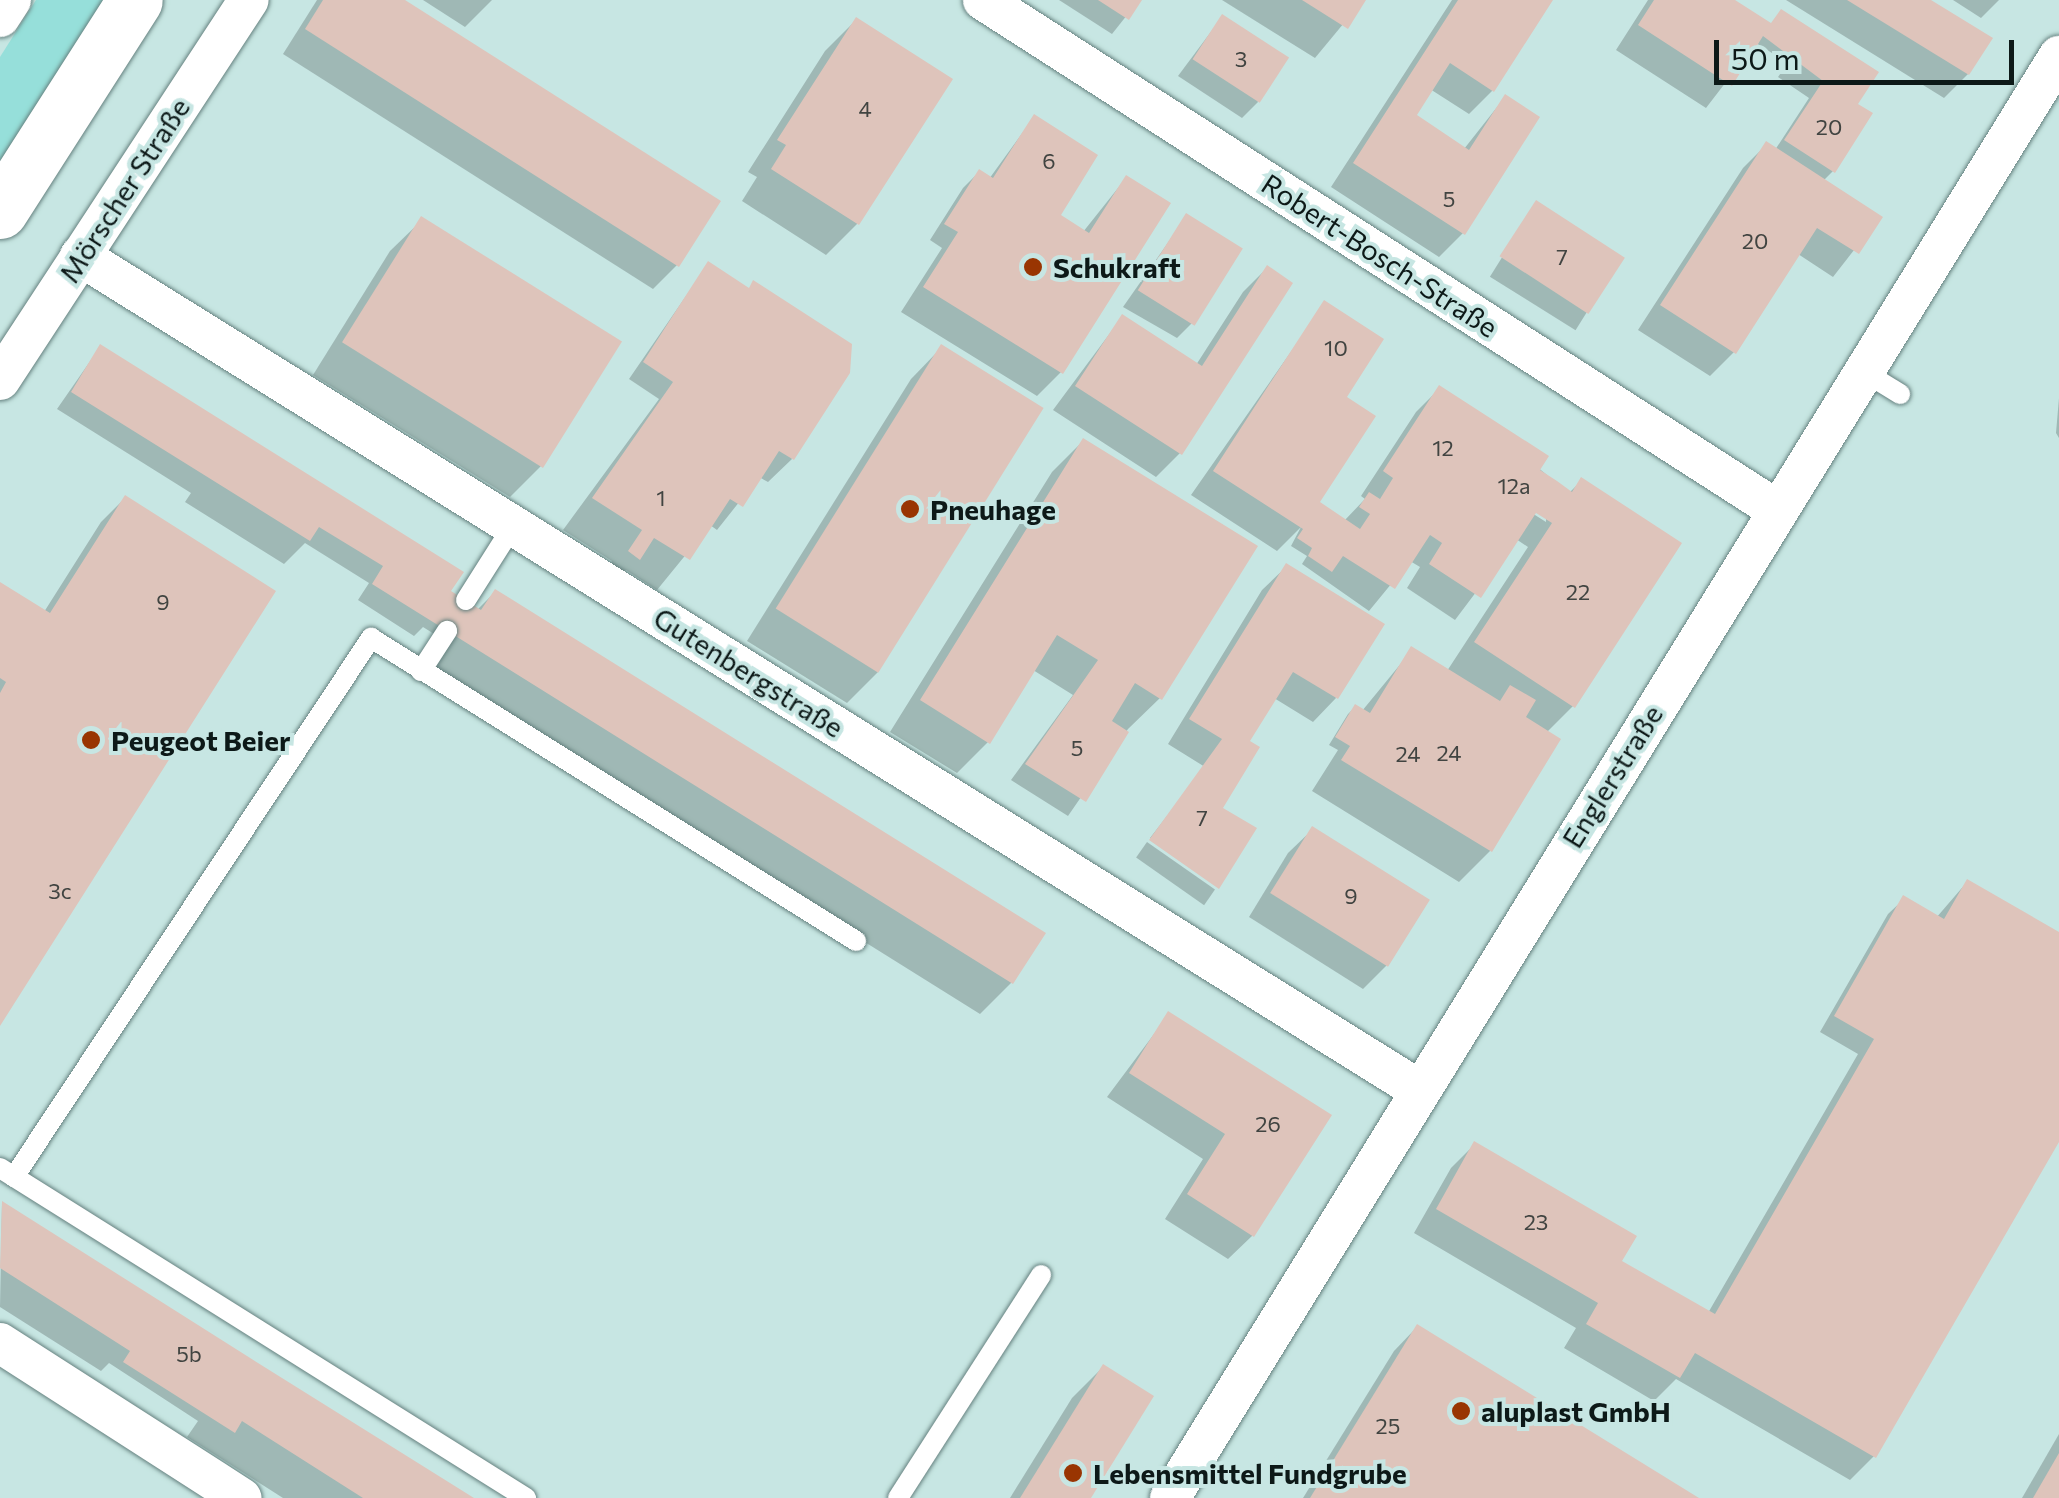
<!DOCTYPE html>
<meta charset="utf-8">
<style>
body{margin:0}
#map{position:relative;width:2059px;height:1498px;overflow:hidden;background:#c7e6e3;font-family:Commissioner,sans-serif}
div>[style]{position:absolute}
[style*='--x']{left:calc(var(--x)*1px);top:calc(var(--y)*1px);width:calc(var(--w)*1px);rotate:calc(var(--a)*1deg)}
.green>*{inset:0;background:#96dfda}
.shadow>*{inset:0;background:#0003;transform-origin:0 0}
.building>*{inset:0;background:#dec4bb;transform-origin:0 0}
.roads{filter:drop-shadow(0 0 2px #65817f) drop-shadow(0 0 2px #65817f)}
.lane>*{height:20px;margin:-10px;padding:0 10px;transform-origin:10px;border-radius:10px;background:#fff}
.street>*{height:40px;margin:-20px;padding:0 20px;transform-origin:20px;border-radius:20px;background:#fff}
.secondary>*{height:55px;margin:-27.5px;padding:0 27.5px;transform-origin:27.5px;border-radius:27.5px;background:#fff}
.dots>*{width:28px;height:28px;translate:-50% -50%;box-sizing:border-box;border:5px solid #c7e6e3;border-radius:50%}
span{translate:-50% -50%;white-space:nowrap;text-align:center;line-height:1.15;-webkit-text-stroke:8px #c7e6e3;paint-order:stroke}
.number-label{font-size:22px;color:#414441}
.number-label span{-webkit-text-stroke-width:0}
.street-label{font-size:28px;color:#0d1918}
.poi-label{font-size:28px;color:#0d1918;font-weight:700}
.left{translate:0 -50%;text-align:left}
.scale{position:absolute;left:1714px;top:40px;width:300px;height:45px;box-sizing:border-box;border:5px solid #0d1918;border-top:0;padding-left:12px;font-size:30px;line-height:35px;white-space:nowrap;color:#0d1918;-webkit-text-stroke:8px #c7e6e3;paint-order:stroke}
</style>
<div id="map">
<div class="green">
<div style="clip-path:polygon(36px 0,112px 0,0 176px,0 57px)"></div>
</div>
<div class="shadow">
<div style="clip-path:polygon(317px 0,400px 0,677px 265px,653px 289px,283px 54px)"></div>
<div style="clip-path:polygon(423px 0,492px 0,465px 27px)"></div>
<div style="clip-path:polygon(1059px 0,1139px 0,1112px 34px)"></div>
<div style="clip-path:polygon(1222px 0,1363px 0,1315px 58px)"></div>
<div style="clip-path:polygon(1452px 0,1550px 0,1493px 90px,1469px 114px,1430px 89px,1413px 116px,1464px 149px,1505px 97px,1463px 233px,1439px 257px,1331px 187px)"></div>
<div style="clip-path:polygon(1648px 0,1731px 0,1855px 105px,1833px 171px,1823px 181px,1879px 218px,1833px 277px,1798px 254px,1734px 352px,1710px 376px,1638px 330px,1743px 168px,1767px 144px,1775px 150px,1809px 98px,1778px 77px,1788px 63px,1756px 43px,1706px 108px,1616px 50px)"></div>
<div style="clip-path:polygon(1786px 0,1926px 0,1968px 74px,1944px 98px)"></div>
<div style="clip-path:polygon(1953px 0,1999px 0,1981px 18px)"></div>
<div style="clip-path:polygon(1222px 17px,1258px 102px,1242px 118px,1178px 76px)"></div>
<div style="clip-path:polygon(856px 20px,857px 224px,826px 255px,742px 201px,757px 177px,748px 172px,825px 51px)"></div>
<div style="clip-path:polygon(1034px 117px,1057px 216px,1083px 232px,1126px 178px,1061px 372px,1037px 396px,901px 312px,942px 248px,930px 240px,963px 188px,979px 172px,989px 179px)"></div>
<div style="left:1536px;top:203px;width:101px;height:87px;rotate:32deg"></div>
<div style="clip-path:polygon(1186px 217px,1193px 322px,1177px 338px,1123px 307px)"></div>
<div style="clip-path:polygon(422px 220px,541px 466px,510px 497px,313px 375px,390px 251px)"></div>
<div style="clip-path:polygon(708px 264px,792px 459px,768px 482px,759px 477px,717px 530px,710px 525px,657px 590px,626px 570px,607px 589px,598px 583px,612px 561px,563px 530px,659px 399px,629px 379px)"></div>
<div style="clip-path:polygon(1267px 268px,1180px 453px,1156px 477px,1053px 410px,1122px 317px,1196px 365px,1243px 292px)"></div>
<div style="clip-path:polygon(evenodd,1325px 303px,1343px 398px,1316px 503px,1344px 521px,1365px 499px,1361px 496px,1416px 412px,1440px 388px,1569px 493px,1582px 480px,1573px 706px,1546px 733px,1558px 740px,1490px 851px,1459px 882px,1312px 791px,1338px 750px,1329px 745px,1348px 714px,1355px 707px,1362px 711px,1412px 650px,1447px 671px,1528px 547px,1516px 539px,1455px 620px,1407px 588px,1420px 567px,1410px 561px,1369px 611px,1302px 564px,1307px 556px,1291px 546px,1301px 527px,1277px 551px,1191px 495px,1325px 303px,1524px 508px,1546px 516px,1546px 522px,1524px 508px)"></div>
<div style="clip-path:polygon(100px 347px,477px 610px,495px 592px,1042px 934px,1011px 983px,980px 1014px,433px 672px,450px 644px,423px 627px,414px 636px,358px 600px,369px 583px,305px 543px,284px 564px,185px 502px,191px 493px,57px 409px)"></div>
<div style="clip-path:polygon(942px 347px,878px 672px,847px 703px,747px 641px,911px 379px)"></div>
<div style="clip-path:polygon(2059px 398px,2059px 438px,2056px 433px)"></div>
<div style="clip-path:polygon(1083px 441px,1160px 698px,1128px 729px,1068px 816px,1011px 780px,1073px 695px,1033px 670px,988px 742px,957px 773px,890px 732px,1052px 472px)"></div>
<div style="clip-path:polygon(125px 498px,0 1022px,0 584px,44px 612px,101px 522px)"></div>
<div style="clip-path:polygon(1286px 567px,1336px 698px,1313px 722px,1274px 698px,1241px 751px,1220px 808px,1217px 884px,1150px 838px,1205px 767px,1168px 744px,1262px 590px)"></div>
<div style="clip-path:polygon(1312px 830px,1387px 965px,1363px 989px,1249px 917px,1288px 853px)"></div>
<div style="left:1147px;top:842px;width:83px;height:19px;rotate:35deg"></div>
<div style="clip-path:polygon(1967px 882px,2059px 935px,2059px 1137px,1874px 1456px,1850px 1480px,1676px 1379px,1654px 1401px,1564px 1348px,1576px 1328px,1414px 1233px,1451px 1168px,1475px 1144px,1619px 1262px,1708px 1313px,1858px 1054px,1820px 1032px,1888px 914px,1904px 899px,1936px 918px)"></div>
<div style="clip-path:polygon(1169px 1014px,1328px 1116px,1252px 1236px,1228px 1259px,1165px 1219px,1203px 1159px,1107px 1097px)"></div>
<div style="clip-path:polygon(2px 1204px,469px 1498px,283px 1498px,187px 1437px,198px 1421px,109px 1363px,101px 1371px,0 1307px)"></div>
<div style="clip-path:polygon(1417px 1327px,1695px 1498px,1303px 1498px,1394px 1351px)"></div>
<div style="clip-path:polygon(1103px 1367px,1088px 1498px,1010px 1498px,1072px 1398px)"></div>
<div style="clip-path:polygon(2059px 1434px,2059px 1498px,2022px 1498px)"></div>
</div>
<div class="building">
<div style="clip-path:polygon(323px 0,405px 0,721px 201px,679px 267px,305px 29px)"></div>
<div style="clip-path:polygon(1098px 0,1142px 0,1129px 20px)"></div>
<div style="clip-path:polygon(1302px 0,1366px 0,1348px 29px)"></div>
<div style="clip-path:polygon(1458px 0,1553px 0,1494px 92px,1450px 63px,1417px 115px,1469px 150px,1505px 94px,1540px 117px,1465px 235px,1353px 163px)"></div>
<div style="clip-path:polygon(1654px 0,1735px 0,1771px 23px,1781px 9px,1879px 72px,1858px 104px,1873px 113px,1835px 173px,1784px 140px,1823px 81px,1763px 36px,1732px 86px,1638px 25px)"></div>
<div style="clip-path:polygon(1847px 0,1931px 0,1993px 38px,1969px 75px)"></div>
<div style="left:1222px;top:14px;width:80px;height:54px;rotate:33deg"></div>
<div style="clip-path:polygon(856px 17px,953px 79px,859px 225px,771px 169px,786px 145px,777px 140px)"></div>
<div style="clip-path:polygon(1034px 114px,1098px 155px,1061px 215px,1089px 233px,1126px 175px,1171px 203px,1063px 374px,923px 287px,958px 232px,944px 224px,979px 169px,993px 178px)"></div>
<div style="clip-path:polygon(1766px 141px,1883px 217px,1859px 254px,1817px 228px,1736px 354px,1660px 305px)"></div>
<div style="left:1536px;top:200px;width:106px;height:67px;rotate:33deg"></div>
<div style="left:1186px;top:213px;width:67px;height:91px;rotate:32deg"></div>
<div style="left:421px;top:216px;width:237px;height:149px;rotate:32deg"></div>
<div style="clip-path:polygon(708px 261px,749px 288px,753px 280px,852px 344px,850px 373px,794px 460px,779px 451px,743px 507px,730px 499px,690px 560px,654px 538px,640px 560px,628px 551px,642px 530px,592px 498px,673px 382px,643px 362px)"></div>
<div style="clip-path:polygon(1267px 265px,1293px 283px,1182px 455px,1075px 386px,1122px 314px,1202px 366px)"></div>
<div style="clip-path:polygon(1324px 300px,1384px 339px,1347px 397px,1376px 416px,1320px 502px,1360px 529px,1370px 514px,1359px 507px,1369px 492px,1380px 499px,1393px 478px,1383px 471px,1439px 385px,1549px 456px,1540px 470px,1557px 481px,1572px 492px,1581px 477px,1682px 543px,1575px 708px,1474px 642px,1552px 523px,1536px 513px,1481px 598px,1429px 564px,1442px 543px,1430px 535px,1395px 589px,1343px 556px,1332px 572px,1308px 556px,1312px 548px,1297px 538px,1303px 529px,1213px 471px)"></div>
<div style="clip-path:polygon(100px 344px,464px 572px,451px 591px,481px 610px,495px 589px,1046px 933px,1013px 984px,372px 584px,383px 566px,319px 527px,310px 541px,71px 392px)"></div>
<div style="left:941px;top:344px;width:121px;height:312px;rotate:32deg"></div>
<div style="clip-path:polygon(1083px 438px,1258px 546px,1162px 700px,1135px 683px,1112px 721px,1129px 732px,1086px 802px,1025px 764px,1098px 660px,1057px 635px,990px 744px,920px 700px)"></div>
<div style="clip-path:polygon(125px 495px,276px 591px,0 1026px,0 693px,6px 682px,0 678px,0 582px,50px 613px)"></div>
<div style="clip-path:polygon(1286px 563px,1385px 624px,1338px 699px,1293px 672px,1250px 741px,1260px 747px,1223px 808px,1257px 828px,1219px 889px,1149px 840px,1222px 739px,1189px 719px)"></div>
<div style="clip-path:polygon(1411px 646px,1500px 701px,1510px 685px,1536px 700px,1526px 717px,1561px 739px,1492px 852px,1341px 760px,1350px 746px,1335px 737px,1355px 704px,1370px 713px)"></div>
<div style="left:1312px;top:826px;width:139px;height:79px;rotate:32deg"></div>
<div style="clip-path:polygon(1967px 879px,2059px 932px,2059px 1142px,1876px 1458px,1695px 1353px,1680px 1378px,1586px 1324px,1598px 1303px,1436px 1209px,1474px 1141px,1637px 1236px,1622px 1261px,1715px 1314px,1874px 1039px,1834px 1016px,1903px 895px,1944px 919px)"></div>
<div style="clip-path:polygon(1168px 1011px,1332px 1115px,1254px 1237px,1187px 1194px,1225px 1134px,1129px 1073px)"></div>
<div style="clip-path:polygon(2px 1201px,247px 1356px,474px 1498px,363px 1498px,242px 1421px,235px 1433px,123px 1362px,130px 1351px,0 1268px)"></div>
<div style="clip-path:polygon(1417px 1324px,1699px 1498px,1310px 1498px)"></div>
<div style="clip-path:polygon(1103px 1364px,1154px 1396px,1091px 1498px,1020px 1498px)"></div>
<div style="clip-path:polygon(2059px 1453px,2059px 1498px,2033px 1498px)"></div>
</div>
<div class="roads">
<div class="lane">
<div style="--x:1861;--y:370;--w:46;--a:31.6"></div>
<div style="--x:466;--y:600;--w:88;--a:-57.6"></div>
<div style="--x:421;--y:671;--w:48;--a:-57"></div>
<div style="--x:0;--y:1168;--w:621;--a:32.1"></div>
<div style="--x:14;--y:1177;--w:647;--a:-56.48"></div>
<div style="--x:371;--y:638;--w:572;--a:31.99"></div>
<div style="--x:898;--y:1498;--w:265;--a:-57.3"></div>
</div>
<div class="street">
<div style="--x:983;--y:0;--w:944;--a:32.71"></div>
<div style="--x:0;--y:17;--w:20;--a:-57"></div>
<div style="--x:80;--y:256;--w:1576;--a:31.91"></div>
<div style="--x:0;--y:380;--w:454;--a:-56.8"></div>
<div style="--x:0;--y:1343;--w:287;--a:32.7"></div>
<div style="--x:1170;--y:1498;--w:1694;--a:-58.35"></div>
</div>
<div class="secondary">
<div style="--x:0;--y:211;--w:250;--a:-57.4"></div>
</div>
</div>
<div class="dots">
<div style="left:1033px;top:267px;background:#993502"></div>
<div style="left:910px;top:509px;background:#993502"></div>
<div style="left:91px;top:740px;background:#993502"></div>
<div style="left:1461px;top:1411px;background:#993502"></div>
<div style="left:1073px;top:1473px;background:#993502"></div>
</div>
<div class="number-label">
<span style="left:1241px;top:59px">3</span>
<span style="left:865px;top:109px">4</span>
<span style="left:1829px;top:127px">20</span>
<span style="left:1049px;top:161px">6</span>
<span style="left:1449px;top:199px">5</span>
<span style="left:1755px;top:241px">20</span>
<span style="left:1562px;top:257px">7</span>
<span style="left:1336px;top:348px">10</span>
<span style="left:1443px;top:448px">12</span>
<span style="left:1514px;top:486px">12a</span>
<span style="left:661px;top:498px">1</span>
<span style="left:1578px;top:592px">22</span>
<span style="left:163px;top:602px">9</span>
<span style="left:1077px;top:748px">5</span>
<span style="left:1449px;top:753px">24</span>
<span style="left:1408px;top:754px">24</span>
<span style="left:1202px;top:818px">7</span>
<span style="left:60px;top:891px">3c</span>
<span style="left:1351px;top:896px">9</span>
<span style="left:1268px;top:1124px">26</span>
<span style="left:1536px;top:1222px">23</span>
<span style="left:189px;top:1354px">5b</span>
<span style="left:1388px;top:1426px">25</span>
</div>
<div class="street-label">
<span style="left:124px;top:190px;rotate:-57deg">Mörscher Straße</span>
<span style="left:1380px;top:255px;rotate:33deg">Robert-Bosch-Straße</span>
<span style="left:749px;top:672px;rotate:32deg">Gutenbergstraße</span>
<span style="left:1612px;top:776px;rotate:-58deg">Englerstraße</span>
</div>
<div class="poi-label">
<span class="left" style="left:1053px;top:267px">Schukraft</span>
<span class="left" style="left:930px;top:509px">Pneuhage</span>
<span class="left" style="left:111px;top:740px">Peugeot Beier</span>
<span class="left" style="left:1481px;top:1411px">aluplast GmbH</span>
<span class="left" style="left:1093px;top:1473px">Lebensmittel Fundgrube</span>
</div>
<div class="scale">50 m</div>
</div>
